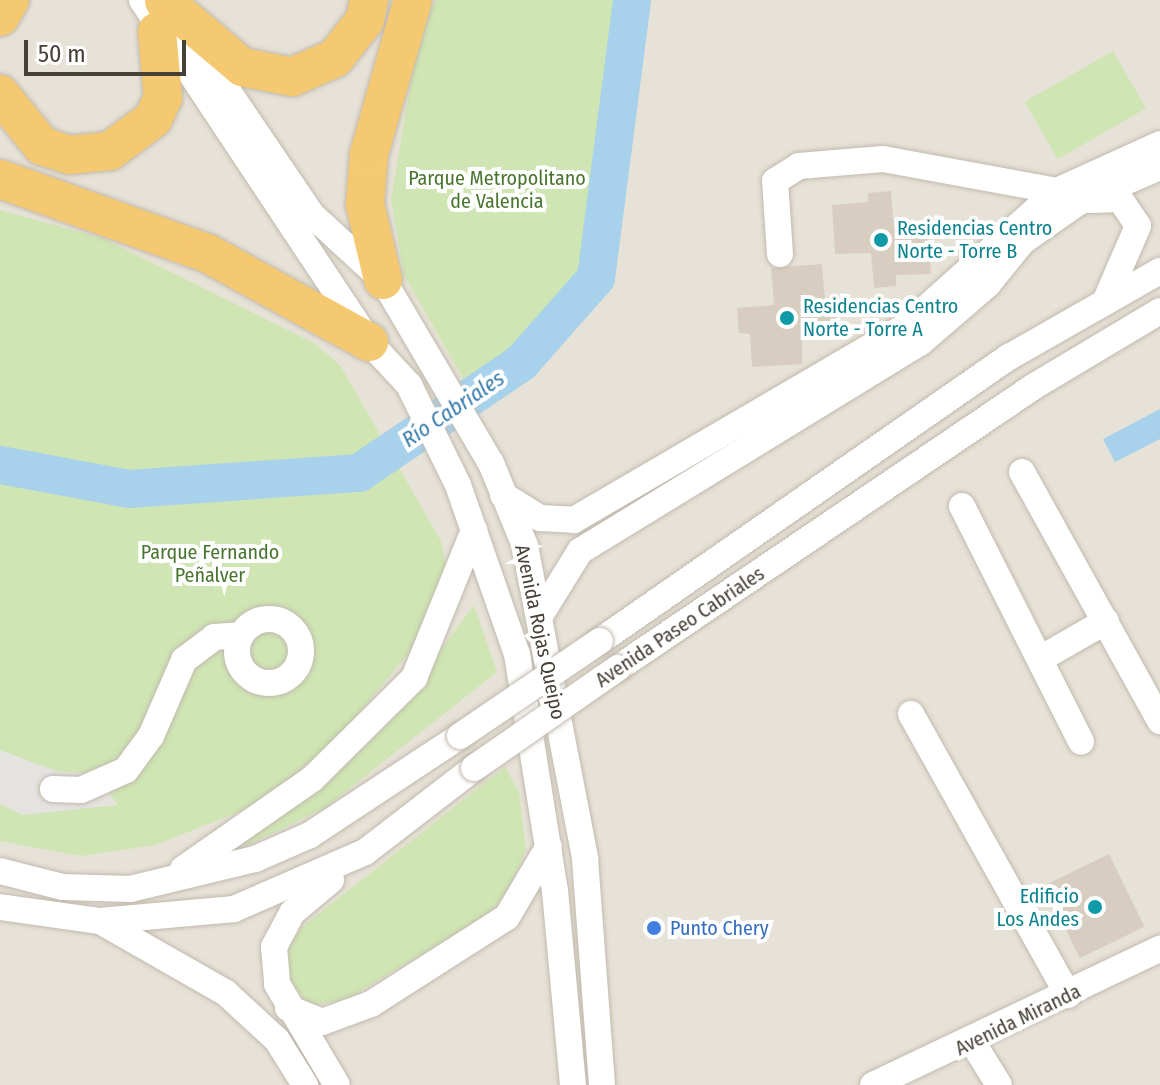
<!DOCTYPE html>
<meta charset="utf-8">
<style>
body{margin:0}
#map{position:relative;width:1160px;height:1085px;overflow:hidden;background:#f3f0e8;font-family:"Fira Sans Condensed",sans-serif}
div>[style]{position:absolute}
[style*='--x']{left:calc(var(--x)*1px);top:calc(var(--y)*1px);width:calc(var(--w)*1px);rotate:calc(var(--a)*1deg)}
.residential>*{inset:0;background:#e7e2d7;transform-origin:0 0}
.green>*{inset:0;background:#cfe5b3;transform-origin:0 0}
.parking>*{inset:0;background:#e5e3e0}
.water>*{inset:0;background:#a8d1ec}
.river>*{height:38px;margin:-19px;padding:0 19px;transform-origin:19px;border-radius:19px;background:#a8d1ec}
.building>*{inset:0;background:#d7cec1;transform-origin:0 0}
.roads{filter:drop-shadow(0 0 2px #c1baae) drop-shadow(0 0 2px #c1baae)}
.minor>*{height:26px;margin:-13px;padding:0 13px;transform-origin:13px;border-radius:13px;background:#fff}
.minor>.ring{margin:-13px;padding:0;box-sizing:content-box;background:none;border:26px solid #fff;border-radius:50%}
.highway>*{height:38px;margin:-19px;padding:0 19px;transform-origin:19px;border-radius:19px;background:#f5c971}
.bridges{filter:drop-shadow(0 0 2px #c1baae) drop-shadow(0 0 2px #c1baae)}
.minor-bridge>*{height:26px;margin:-13px;padding:0 13px;transform-origin:13px;border-radius:13px;background:#fff}
.dots>*{width:22px;height:22px;translate:-50% -50%;box-sizing:border-box;border:4px solid #fff;border-radius:50%}
span{translate:-50% -50%;white-space:nowrap;text-align:center;line-height:1.15;-webkit-text-stroke:8px #fff;paint-order:stroke}
.park-label{font-size:20px;color:#49752e}
.culture-label{font-size:20px;color:#0d838f}
.left{translate:0 -50%;text-align:left}
.right{translate:-100% -50%;text-align:right}
.street-label{font-size:20px;color:#464037}
.shop-label{font-size:20px;color:#366cbe}
.water-label{font-size:22px;color:#367bac;font-style:italic}
.scale{position:absolute;left:24px;top:40px;width:162px;height:36px;box-sizing:border-box;border:4px solid #464037;border-top:0;padding-left:10px;font-size:24px;line-height:28px;white-space:nowrap;color:#464037;-webkit-text-stroke:6px #fff;paint-order:stroke}
</style>
<div id="map">
<div class="residential">
<div style="left:0;top:0;width:1160px;height:1085px"></div>
</div>
<div class="green">
<div style="clip-path:polygon(435px 0,624px 0,610px 31px,592px 291px,476px 401px,404px 275px,391px 199px,416px 52px)"></div>
<div style="left:1113px;top:51px;width:66px;height:102px;rotate:60deg"></div>
<div style="clip-path:polygon(0 210px,102px 238px,314px 343px,340px 365px,441px 541px,447px 572px,411px 650px,331px 747px,249px 808px,155px 845px,81px 856px,0 841px)"></div>
<div style="clip-path:polygon(474px 605px,497px 672px,326px 807px,240px 849px,412px 688px)"></div>
<div style="clip-path:polygon(505px 767px,519px 792px,526px 850px,507px 892px,488px 914px,347px 999px,309px 1006px,288px 977px,285px 952px,302px 927px)"></div>
</div>
<div class="parking">
<div style="clip-path:polygon(0 750px,56px 771px,94px 774px,118px 805px,22px 815px,0 804px)"></div>
</div>
<div class="water">
<div style="clip-path:polygon(1160px 409px,1160px 439px,1115px 462px,1103px 439px)"></div>
</div>
<div class="river">
<div style="--x:0;--y:465;--w:131;--a:10.5"></div>
<div style="--x:129;--y:489;--w:231;--a:-4"></div>
<div style="--x:359;--y:473;--w:196;--a:-34.2"></div>
<div style="--x:521;--y:363;--w:113;--a:-48.6"></div>
<div style="--x:596;--y:278;--w:280;--a:-82.6"></div>
</div>
<div class="building">
<div style="clip-path:polygon(891px 191px,894px 228px,927px 224px,931px 274px,896px 275px,896px 286px,874px 288px,871px 253px,835px 254px,832px 205px,868px 202px,868px 193px)"></div>
<div style="clip-path:polygon(822px 264px,825px 300px,835px 299px,837px 328px,802px 331px,802px 364px,752px 367px,750px 334px,739px 333px,737px 308px,774px 305px,771px 268px)"></div>
<div style="left:1109px;top:854px;width:81px;height:72px;rotate:64deg"></div>
</div>
<div class="roads">
<div class="minor">
<div style="--x:142;--y:0;--w:410;--a:56.4"></div>
<div style="--x:369;--y:342;--w:59;--a:47.1"></div>
<div style="--x:409;--y:385;--w:111;--a:63.9"></div>
<div style="--x:458;--y:485;--w:179;--a:70.8"></div>
<div style="--x:517;--y:654;--w:240;--a:80.9"></div>
<div style="--x:555;--y:891;--w:195;--a:84.7"></div>
<div style="--x:194;--y:41;--w:210;--a:55.9"></div>
<div style="--x:312;--y:215;--w:96;--a:42.5"></div>
<div style="--x:383;--y:280;--w:212;--a:59.5"></div>
<div style="--x:491;--y:463;--w:90;--a:67.7"></div>
<div style="--x:525;--y:546;--w:319;--a:79.1"></div>
<div style="--x:585;--y:859;--w:227;--a:85.7"></div>
<div style="--x:1090;--y:200;--w:30;--a:-2"></div>
<div style="--x:1120;--y:199;--w:32;--a:56"></div>
<div style="--x:1138;--y:226;--w:83;--a:113.5"></div>
<div style="--x:780;--y:254;--w:73;--a:-93.9"></div>
<div style="--x:775;--y:181;--w:28;--a:-32"></div>
<div style="--x:799;--y:166;--w:84;--a:-4.8"></div>
<div style="--x:883;--y:159;--w:177;--a:10.4"></div>
<div style="--x:1022;--y:472;--w:285;--a:61"></div>
<div style="--x:503;--y:495;--w:44;--a:31.9"></div>
<div style="--x:540;--y:518;--w:34;--a:3"></div>
<div style="--x:574;--y:520;--w:385;--a:-30.3"></div>
<div style="--x:906;--y:326;--w:203;--a:-41.8"></div>
<div style="--x:1057;--y:191;--w:113;--a:-24.5"></div>
<div style="--x:962;--y:506;--w:264;--a:63.2"></div>
<div style="--x:541;--y:614;--w:74;--a:-58.2"></div>
<div style="--x:580;--y:551;--w:399;--a:-31.5"></div>
<div style="--x:920;--y:343;--w:90;--a:-40.9"></div>
<div style="--x:988;--y:284;--w:55;--a:-50.9"></div>
<div style="--x:1023;--y:241;--w:68;--a:-34.9"></div>
<div style="--x:1079;--y:202;--w:88;--a:-23.4"></div>
<div class="ring" style="left:237px;top:619px;width:38px;height:38px"></div>
<div style="--x:600;--y:641;--w:498;--a:-34.8"></div>
<div style="--x:1009;--y:357;--w:174;--a:-29.7"></div>
<div style="--x:1040;--y:659;--w:76;--a:-29.9"></div>
<div style="--x:618;--y:668;--w:501;--a:-34.1"></div>
<div style="--x:1033;--y:387;--w:148;--a:-30.9"></div>
<div style="--x:911;--y:714;--w:322;--a:60.8"></div>
<div style="--x:53;--y:789;--w:28;--a:2"></div>
<div style="--x:81;--y:790;--w:49;--a:-24"></div>
<div style="--x:126;--y:770;--w:42;--a:-53.7"></div>
<div style="--x:151;--y:736;--w:83;--a:-66.5"></div>
<div style="--x:184;--y:660;--w:38;--a:-37"></div>
<div style="--x:214;--y:637;--w:27;--a:-4"></div>
<div style="--x:183;--y:869;--w:157;--a:-34.9"></div>
<div style="--x:312;--y:779;--w:144;--a:-44.7"></div>
<div style="--x:414;--y:678;--w:160;--a:-67.9"></div>
<div style="--x:0;--y:871;--w:65;--a:14.3"></div>
<div style="--x:63;--y:887;--w:67;--a:1.7"></div>
<div style="--x:130;--y:889;--w:129;--a:-13.5"></div>
<div style="--x:255;--y:859;--w:60;--a:-23.6"></div>
<div style="--x:310;--y:835;--w:180;--a:-33.4"></div>
<div style="--x:331;--y:880;--w:51;--a:139.8"></div>
<div style="--x:292;--y:913;--w:38;--a:118"></div>
<div style="--x:274;--y:947;--w:37;--a:85"></div>
<div style="--x:277;--y:984;--w:117;--a:59.3"></div>
<div style="--x:0;--y:907;--w:101;--a:8"></div>
<div style="--x:100;--y:921;--w:135;--a:-5.1"></div>
<div style="--x:234;--y:909;--w:143;--a:-23.5"></div>
<div style="--x:365;--y:852;--w:138;--a:-37.6"></div>
<div style="--x:100;--y:921;--w:145;--a:29.7"></div>
<div style="--x:226;--y:993;--w:69;--a:42.7"></div>
<div style="--x:277;--y:1040;--w:53;--a:58.1"></div>
<div style="--x:288;--y:1008;--w:37;--a:22"></div>
<div style="--x:322;--y:1022;--w:52;--a:-20.2"></div>
<div style="--x:371;--y:1004;--w:161;--a:-32.6"></div>
<div style="--x:507;--y:917;--w:82;--a:-59.4"></div>
<div style="--x:973;--y:1043;--w:49;--a:58.2"></div>
<div style="--x:873;--y:1085;--w:318;--a:-25.4"></div>
</div>
<div class="highway">
<div style="--x:164;--y:1;--w:102;--a:40.2"></div>
<div style="--x:242;--y:67;--w:51;--a:11.3"></div>
<div style="--x:292;--y:77;--w:47;--a:-23.8"></div>
<div style="--x:335;--y:58;--w:48;--a:-51.7"></div>
<div style="--x:365;--y:20;--w:20;--a:-79"></div>
<div style="--x:0;--y:17;--w:20;--a:-60"></div>
<div style="--x:0;--y:94;--w:67;--a:51.1"></div>
<div style="--x:42;--y:146;--w:29;--a:18"></div>
<div style="--x:70;--y:155;--w:40;--a:-5.7"></div>
<div style="--x:110;--y:151;--w:54;--a:-36.7"></div>
<div style="--x:153;--y:119;--w:23;--a:-65"></div>
<div style="--x:163;--y:98;--w:67;--a:-95.1"></div>
<div style="--x:0;--y:179;--w:220;--a:19.7"></div>
<div style="--x:207;--y:253;--w:185;--a:28.8"></div>
<div style="--x:383;--y:280;--w:78;--a:-103.3"></div>
<div style="--x:365;--y:204;--w:50;--a:-85.4"></div>
<div style="--x:369;--y:154;--w:160;--a:-74.1"></div>
</div>
</div>
<div class="bridges">
<div class="minor-bridge">
<div style="--x:460;--y:736;--w:169;--a:-34.2"></div>
<div style="--x:474;--y:768;--w:175;--a:-34.8"></div>
</div>
</div>
<div class="dots">
<div style="left:881px;top:240px;background:#0f9aa8"></div>
<div style="left:787px;top:318px;background:#0f9aa8"></div>
<div style="left:1095px;top:907px;background:#0f9aa8"></div>
<div style="left:654px;top:928px;background:#3f7fe0"></div>
</div>
<div class="park-label">
<span style="left:497px;top:190px">Parque Metropolitano<br>de Valencia</span>
<span style="left:210px;top:564px">Parque Fernando<br>Peñalver</span>
</div>
<div class="culture-label">
<span class="left" style="left:897px;top:240px">Residencias Centro<br>Norte - Torre B</span>
<span class="left" style="left:803px;top:318px">Residencias Centro<br>Norte - Torre A</span>
<span class="right" style="left:1079px;top:908px">Edificio<br>Los Andes</span>
</div>
<div class="street-label">
<span style="left:680px;top:627px;rotate:-34deg">Avenida Paseo Cabriales</span>
<span style="left:540px;top:632px;rotate:78deg">Avenida Rojas Queipo</span>
<span style="left:1018px;top:1020px;rotate:-26deg">Avenida Miranda</span>
</div>
<div class="shop-label">
<span class="left" style="left:670px;top:928px">Punto Chery</span>
</div>
<div class="water-label">
<span style="left:453px;top:409px;rotate:-34deg">Río Cabriales</span>
</div>
<div class="scale">50 m</div>
</div>
